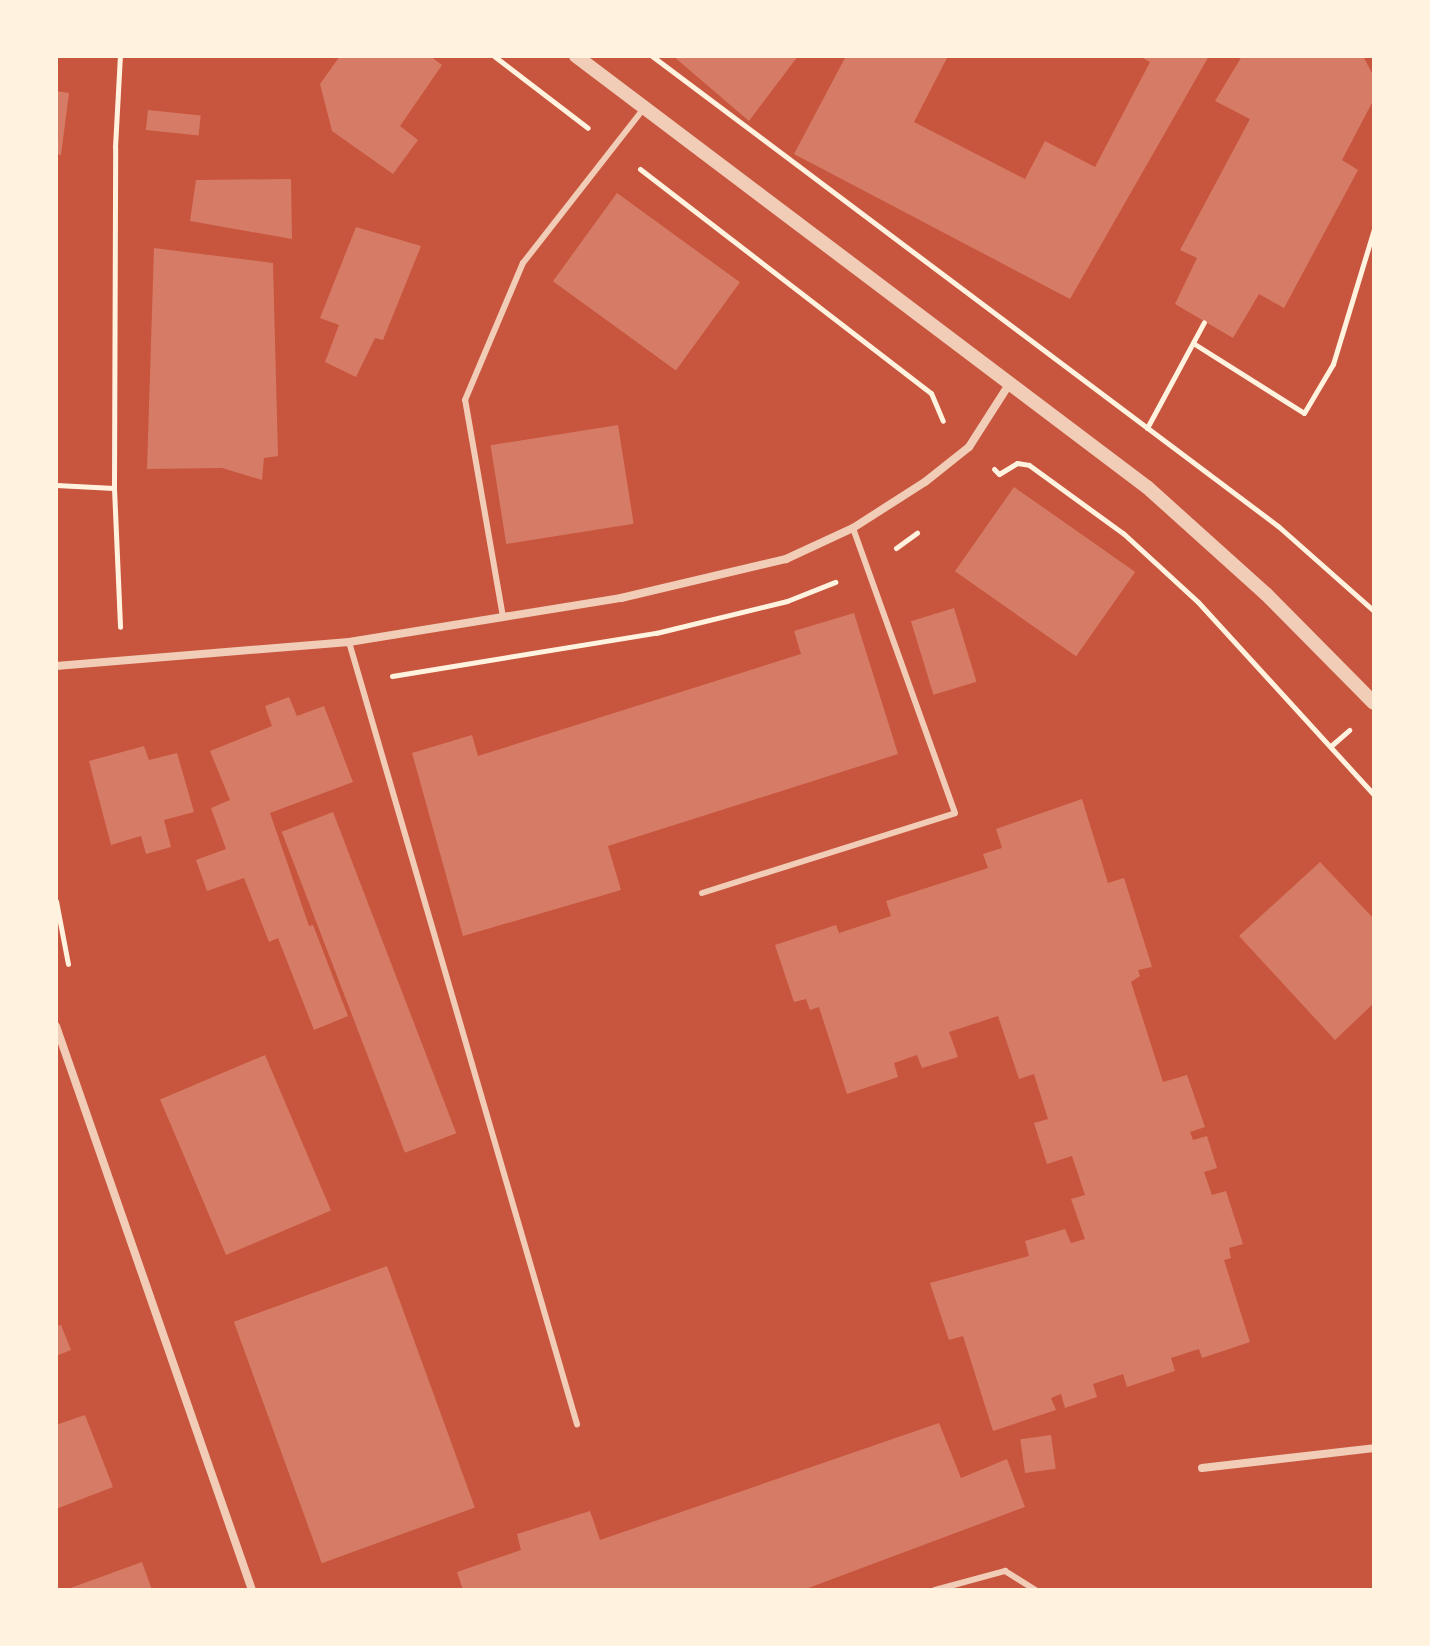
<!DOCTYPE html>
<style>
body{margin:0}
#map{position:relative;width:1430px;height:1646px;overflow:hidden;background:#c8553d;font-family:"Roboto Serif",serif}
div>[style]{position:absolute}
[style*='--x']{left:calc(var(--x)*1px);top:calc(var(--y)*1px);width:calc(var(--w)*1px);rotate:calc(var(--a)*1deg)}
.building>*{inset:0;background:#d67c66;transform-origin:0 0}
.path>*{height:5px;margin:-2.5px;padding:0 2.5px;transform-origin:2.5px;border-radius:2.5px;background:#fff3e0}
.service>*{height:6px;margin:-3px;padding:0 3px;transform-origin:3px;border-radius:3px;background:#f1ccb7}
.minor>*{height:8px;margin:-4px;padding:0 4px;transform-origin:4px;border-radius:4px;background:#f1ccb7}
.tertiary>*{height:14px;margin:-7px;padding:0 7px;transform-origin:7px;border-radius:7px;background:#f1ccb7}
span{translate:-50% -50%;white-space:nowrap;text-align:center;line-height:1.15;-webkit-text-stroke:8px #fff3e0;paint-order:stroke}
.frame{position:absolute;inset:0;border:58px solid #fff3e0;pointer-events:none}
</style>
<div id="map">
<div class="building">
<div style="clip-path:polygon(340px 56px,430px 56px,442px 65px,400px 126px,418px 140px,393px 174px,332px 131px,320px 84px)"></div>
<div style="clip-path:polygon(673px 56px,798px 56px,749px 121px)"></div>
<div style="clip-path:polygon(846px 56px,948px 56px,914px 122px,1025px 179px,1045px 141px,1095px 167px,1150px 62px,1139px 56px,1209px 56px,1070px 299px,794px 154px)"></div>
<div style="clip-path:polygon(1242px 56px,1363px 56px,1374px 77px,1374px 99px,1342px 160px,1358px 170px,1284px 308px,1259px 294px,1233px 338px,1175px 304px,1197px 258px,1180px 250px,1250px 119px,1215px 101px)"></div>
<div style="clip-path:polygon(56px 91px,69px 93px,61px 155px,56px 154px)"></div>
<div style="left:148px;top:110px;width:53px;height:20px;rotate:6deg"></div>
<div style="clip-path:polygon(291px 179px,292px 239px,190px 221px,196px 180px)"></div>
<div style="left:617px;top:193px;width:152px;height:109px;rotate:36deg"></div>
<div style="clip-path:polygon(356px 227px,421px 246px,383px 340px,375px 338px,356px 377px,325px 362px,339px 325px,320px 318px)"></div>
<div style="clip-path:polygon(154px 248px,273px 263px,278px 456px,264px 458px,262px 480px,222px 468px,147px 469px)"></div>
<div style="left:618px;top:425px;width:100px;height:129px;rotate:81deg"></div>
<div style="left:1014px;top:487px;width:148px;height:103px;rotate:35deg"></div>
<div style="left:954px;top:608px;width:77px;height:45px;rotate:73deg"></div>
<div style="clip-path:polygon(854px 613px,898px 754px,608px 846px,621px 890px,463px 936px,412px 753px,472px 735px,478px 756px,801px 654px,794px 631px)"></div>
<div style="clip-path:polygon(289px 697px,297px 716px,324px 706px,353px 782px,270px 813px,309px 926px,313px 925px,348px 1016px,314px 1030px,278px 938px,269px 942px,244px 878px,207px 891px,196px 860px,226px 849px,211px 808px,230px 800px,210px 751px,272px 726px,265px 706px)"></div>
<div style="clip-path:polygon(144px 746px,149px 760px,177px 753px,194px 812px,164px 820px,171px 847px,146px 854px,141px 836px,111px 845px,89px 761px)"></div>
<div style="clip-path:polygon(1082px 799px,1108px 883px,1124px 878px,1152px 967px,1138px 970px,1140px 976px,1131px 982px,1163px 1082px,1187px 1075px,1205px 1127px,1190px 1132px,1193px 1140px,1207px 1136px,1217px 1168px,1204px 1172px,1212px 1195px,1226px 1191px,1243px 1244px,1229px 1248px,1231px 1258px,1224px 1260px,1250px 1342px,1202px 1358px,1199px 1349px,1171px 1358px,1175px 1371px,1127px 1387px,1123px 1374px,1093px 1384px,1097px 1397px,1065px 1408px,1061px 1394px,1051px 1398px,1056px 1410px,993px 1431px,963px 1336px,949px 1340px,930px 1283px,1029px 1256px,1025px 1241px,1065px 1229px,1071px 1243px,1085px 1239px,1071px 1199px,1085px 1195px,1072px 1156px,1047px 1164px,1034px 1123px,1048px 1119px,1034px 1074px,1019px 1079px,998px 1016px,949px 1032px,958px 1057px,922px 1068px,917px 1055px,894px 1063px,898px 1077px,847px 1094px,819px 1007px,810px 1010px,806px 999px,794px 1002px,775px 945px,836px 925px,839px 933px,891px 916px,886px 901px,988px 868px,983px 854px,1002px 848px,996px 829px)"></div>
<div style="left:333px;top:812px;width:344px;height:55px;rotate:69deg"></div>
<div style="clip-path:polygon(1320px 862px,1374px 919px,1374px 1003px,1335px 1040px,1239px 936px)"></div>
<div style="left:265px;top:1055px;width:169px;height:114px;rotate:67deg"></div>
<div style="left:387px;top:1266px;width:257px;height:163px;rotate:70deg"></div>
<div style="clip-path:polygon(61px 1325px,71px 1350px,56px 1356px,56px 1326px)"></div>
<div style="clip-path:polygon(85px 1415px,113px 1487px,56px 1509px,56px 1425px)"></div>
<div style="clip-path:polygon(939px 1423px,961px 1478px,1007px 1459px,1025px 1507px,803px 1590px,463px 1590px,457px 1572px,521px 1550px,517px 1534px,590px 1511px,600px 1540px)"></div>
<div style="left:1051px;top:1435px;width:34px;height:31px;rotate:82deg"></div>
<div style="clip-path:polygon(142px 1562px,152px 1590px,65px 1590px)"></div>
</div>
<div class="path">
<div style="--x:494;--y:56;--w:118;--a:37.5"></div>
<div style="--x:652;--y:56;--w:783;--a:36.9"></div>
<div style="--x:1278;--y:526;--w:128;--a:41.5"></div>
<div style="--x:640;--y:169;--w:367;--a:37.6"></div>
<div style="--x:931;--y:393;--w:30;--a:67"></div>
<div style="--x:1193;--y:343;--w:131;--a:32.2"></div>
<div style="--x:1304;--y:413;--w:57;--a:-59.4"></div>
<div style="--x:1333;--y:364;--w:141;--a:-73.1"></div>
<div style="--x:1147;--y:428;--w:120;--a:-61.7"></div>
<div style="--x:994;--y:469;--w:7;--a:45"></div>
<div style="--x:999;--y:474;--w:21;--a:-31"></div>
<div style="--x:1017;--y:463;--w:12;--a:9"></div>
<div style="--x:1029;--y:465;--w:117;--a:36"></div>
<div style="--x:1124;--y:534;--w:100;--a:42.6"></div>
<div style="--x:1198;--y:602;--w:261;--a:47.6"></div>
<div style="--x:56;--y:485;--w:58;--a:3"></div>
<div style="--x:114;--y:488;--w:341;--a:-89.8"></div>
<div style="--x:115;--y:147;--w:91;--a:-86.9"></div>
<div style="--x:114;--y:488;--w:139;--a:87.5"></div>
<div style="--x:896;--y:548;--w:26;--a:-36"></div>
<div style="--x:392;--y:676;--w:267;--a:-9.3"></div>
<div style="--x:656;--y:633;--w:135;--a:-13.7"></div>
<div style="--x:787;--y:601;--w:52;--a:-21.6"></div>
<div style="--x:1332;--y:745;--w:23;--a:-41"></div>
<div style="--x:56;--y:901;--w:64;--a:79.2"></div>
</div>
<div class="service">
<div style="--x:503;--y:617;--w:220;--a:-99.9"></div>
<div style="--x:465;--y:400;--w:149;--a:-67.1"></div>
<div style="--x:523;--y:263;--w:198;--a:-52"></div>
<div style="--x:349;--y:642;--w:815;--a:73.75"></div>
<div style="--x:702;--y:893;--w:265;--a:-17.5"></div>
<div style="--x:955;--y:813;--w:303;--a:-109.7"></div>
<div style="--x:935;--y:1590;--w:73;--a:-15.2"></div>
<div style="--x:1005;--y:1571;--w:36;--a:32"></div>
</div>
<div class="minor">
<div style="--x:56;--y:666;--w:294;--a:-4.7"></div>
<div style="--x:349;--y:642;--w:276;--a:-9.2"></div>
<div style="--x:621;--y:598;--w:170;--a:-13.3"></div>
<div style="--x:786;--y:559;--w:74;--a:-24.8"></div>
<div style="--x:853;--y:528;--w:85;--a:-32.6"></div>
<div style="--x:925;--y:482;--w:56;--a:-38.5"></div>
<div style="--x:969;--y:447;--w:76;--a:-57.4"></div>
<div style="--x:56;--y:1026;--w:597;--a:70.84"></div>
<div style="--x:1202;--y:1468;--w:173;--a:-6.6"></div>
</div>
<div class="tertiary">
<div style="--x:576;--y:56;--w:715;--a:37.05"></div>
<div style="--x:1147;--y:487;--w:160;--a:42"></div>
<div style="--x:1266;--y:594;--w:153;--a:45.3"></div>
</div>
<div class="frame"></div>
</div>
